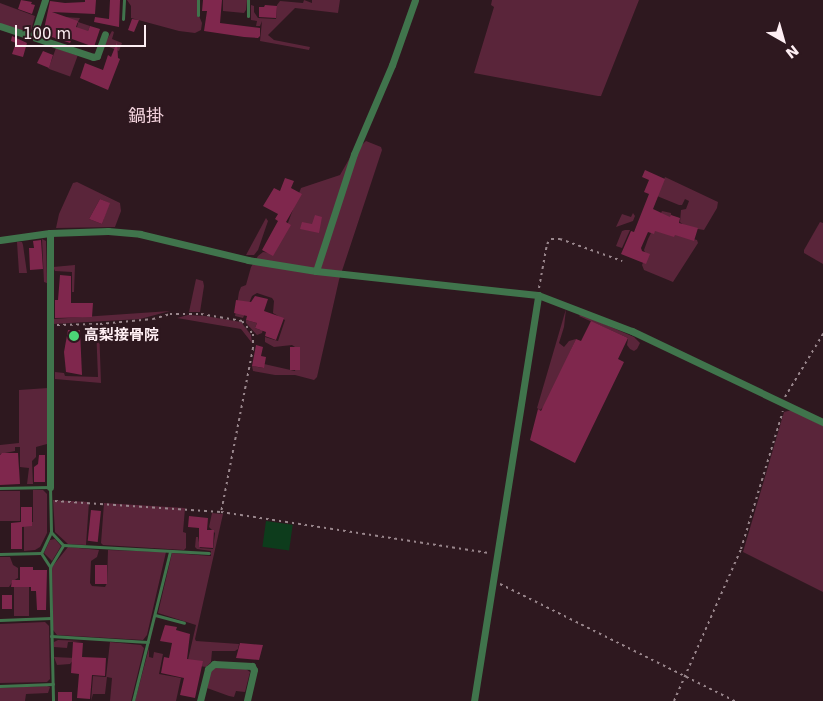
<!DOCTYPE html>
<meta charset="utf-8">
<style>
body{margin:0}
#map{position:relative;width:823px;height:701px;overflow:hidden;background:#2e181f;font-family:"DejaVu Sans","Noto Sans JP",sans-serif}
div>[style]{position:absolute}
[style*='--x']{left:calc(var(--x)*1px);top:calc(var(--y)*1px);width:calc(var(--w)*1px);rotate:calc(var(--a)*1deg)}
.green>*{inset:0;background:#5a253a;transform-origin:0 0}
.water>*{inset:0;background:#0d3c1c;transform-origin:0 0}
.building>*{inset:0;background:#7f274d;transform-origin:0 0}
.path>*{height:2px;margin-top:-1px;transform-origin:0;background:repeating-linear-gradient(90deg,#99868c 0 2.5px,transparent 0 6.5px)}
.lane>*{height:3px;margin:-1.5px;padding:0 1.5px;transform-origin:1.5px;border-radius:1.5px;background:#40744c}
.street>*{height:7px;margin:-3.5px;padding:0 3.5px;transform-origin:3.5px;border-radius:3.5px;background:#40744c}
.dots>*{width:14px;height:14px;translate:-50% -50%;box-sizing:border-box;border:2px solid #2e181f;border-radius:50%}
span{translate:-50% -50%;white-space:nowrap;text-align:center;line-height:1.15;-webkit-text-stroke:5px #2e181f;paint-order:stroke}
.poi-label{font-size:15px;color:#feeef3;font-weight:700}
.left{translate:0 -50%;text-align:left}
.quarter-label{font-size:18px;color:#f3d3dd}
.north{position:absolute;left:758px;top:15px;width:50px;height:50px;-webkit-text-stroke:4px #2e181f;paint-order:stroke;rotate:142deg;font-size:14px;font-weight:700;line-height:20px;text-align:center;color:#feeef3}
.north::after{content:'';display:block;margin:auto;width:18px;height:22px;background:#feeef3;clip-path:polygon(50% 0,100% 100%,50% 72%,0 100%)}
.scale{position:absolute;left:15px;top:25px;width:131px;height:22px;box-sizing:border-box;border:2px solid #feeef3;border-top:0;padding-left:6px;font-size:15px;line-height:18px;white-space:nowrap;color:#feeef3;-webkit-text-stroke:4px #2e181f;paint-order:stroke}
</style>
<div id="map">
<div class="green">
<div style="clip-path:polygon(127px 0,197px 0,197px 11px,202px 23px,201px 30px,195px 33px,179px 31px,131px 18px,131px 6px)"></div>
<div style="clip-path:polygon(223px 0,247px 0,246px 10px,244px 13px,223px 11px)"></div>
<div style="clip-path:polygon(304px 0,312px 3px,312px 0,340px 0,338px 13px,295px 8px,268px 35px,274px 40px,310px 47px,309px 50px,260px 41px,262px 21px,260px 26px,256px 26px,257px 21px,251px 20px,251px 5px,254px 6px,254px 12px,258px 18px,276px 19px,277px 5px,280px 1px,303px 3px)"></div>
<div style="clip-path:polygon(492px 0,639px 0,601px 96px,598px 96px,474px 73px,494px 7px,491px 5px)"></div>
<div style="clip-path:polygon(0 3px,35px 16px,31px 31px,28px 33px,0 24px)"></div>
<div style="clip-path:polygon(63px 17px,80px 18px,78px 22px,90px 26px,88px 31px,76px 31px,78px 23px,69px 20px,59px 40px,55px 39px)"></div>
<div style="clip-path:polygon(112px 31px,114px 32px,112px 39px,122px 43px,119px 51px,104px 45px)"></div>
<div style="left:56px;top:48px;width:23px;height:22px;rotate:20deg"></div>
<div style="clip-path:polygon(366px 141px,381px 147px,382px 150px,339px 280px,317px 377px,314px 380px,295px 375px,275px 375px,253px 371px,252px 366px,263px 368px,264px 364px,295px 371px,298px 349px,292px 345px,274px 347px,265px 342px,265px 337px,278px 341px,285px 320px,273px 313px,274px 301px,272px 298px,257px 293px,252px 296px,243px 318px,235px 316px,239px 292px,241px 287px,246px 285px,251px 267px,258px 256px,263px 252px,272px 253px,286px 228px,301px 188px,340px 175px,352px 154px)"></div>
<div style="clip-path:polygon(665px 177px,718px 202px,717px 208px,704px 230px,686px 227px,680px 222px,681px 210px,686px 209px,689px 201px,685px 199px,682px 205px,679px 205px,657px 196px)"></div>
<div style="clip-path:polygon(evenodd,77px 182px,120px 203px,121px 211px,115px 227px,56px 228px,59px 214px,73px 183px,77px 182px,100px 199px,109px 203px,102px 224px,89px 219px,100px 199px)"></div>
<div style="clip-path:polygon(662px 211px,671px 213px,673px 233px,697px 240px,698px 243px,673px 282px,644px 270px,642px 265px,646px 255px,644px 250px,648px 239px)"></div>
<div style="clip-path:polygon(633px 213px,635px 216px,633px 221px,616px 227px,622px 214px,631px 217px)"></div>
<div style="clip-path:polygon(266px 218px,268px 221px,258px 250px,254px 255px,246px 255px)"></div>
<div style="clip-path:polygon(820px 222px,823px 223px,823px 264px,804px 253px,804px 250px)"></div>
<div style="clip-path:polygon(625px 230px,630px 230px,622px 248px,616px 246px,622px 231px)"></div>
<div style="clip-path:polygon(42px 239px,46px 241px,47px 283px,44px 282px)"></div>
<div style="clip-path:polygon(17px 242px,22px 242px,23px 245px,27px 273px,19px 273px)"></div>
<div style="clip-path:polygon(75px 265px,74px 292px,72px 292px,72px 272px,55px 271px,53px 267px)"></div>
<div style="clip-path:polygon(196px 279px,203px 281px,204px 286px,200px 312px,189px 312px)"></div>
<div style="clip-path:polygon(566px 309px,564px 327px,559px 343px,564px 347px,569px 341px,576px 339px,546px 405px,540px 410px,537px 408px)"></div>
<div style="clip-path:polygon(170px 311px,140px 319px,53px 324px,53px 319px)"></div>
<div style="clip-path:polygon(581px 314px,634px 337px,640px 343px,637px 349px,634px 351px,630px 349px,627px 345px,628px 338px,579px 316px)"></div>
<div style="clip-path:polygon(188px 315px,205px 316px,241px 322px,251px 335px,252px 343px,241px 329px,177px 318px)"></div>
<div style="clip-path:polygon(246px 320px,257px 323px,255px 328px,260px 330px,264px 326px,262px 333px,257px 335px,246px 323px)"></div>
<div style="clip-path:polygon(99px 326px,101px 383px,55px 379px,55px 372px,64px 373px,65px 376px,98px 377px,96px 327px)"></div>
<div style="clip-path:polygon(48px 388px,47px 444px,36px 447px,36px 457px,32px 461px,33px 484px,27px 484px,29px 468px,20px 467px,20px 447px,15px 447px,15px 451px,0 454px,0 445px,19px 443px,19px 390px)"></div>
<div style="clip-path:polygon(792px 410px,823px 426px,823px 592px,743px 552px,784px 412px)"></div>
<div style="clip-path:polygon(33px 490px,43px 490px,47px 494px,47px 533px,40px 547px,35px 550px,24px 551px,24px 522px,33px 522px)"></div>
<div style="left:0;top:491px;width:20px;height:30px"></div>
<div style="clip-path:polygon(53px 500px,89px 502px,86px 545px,68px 544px,55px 532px)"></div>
<div style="clip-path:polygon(104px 503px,185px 508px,183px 532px,186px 533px,186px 548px,184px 550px,103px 545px,101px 543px)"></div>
<div style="clip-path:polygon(212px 513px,223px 514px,195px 639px,196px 641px,239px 644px,238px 649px,235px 651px,212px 651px,211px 662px,206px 667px,187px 664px,196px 625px,158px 613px,172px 553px,211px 556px,211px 551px,197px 549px,195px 547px,196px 537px,198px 537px,200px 548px,213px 549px,215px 533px,209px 527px)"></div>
<div style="clip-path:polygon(55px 539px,61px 546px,52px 561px,44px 553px,50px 540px)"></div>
<div style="clip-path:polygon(68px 547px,99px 550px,97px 557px,91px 561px,90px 583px,92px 586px,105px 587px,107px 583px,108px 550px,166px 552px,147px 635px,143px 640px,57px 635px,53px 630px,52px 567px)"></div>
<div style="clip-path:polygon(0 557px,10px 557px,13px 565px,18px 568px,18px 578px,13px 581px,9px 587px,0 587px)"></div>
<div style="left:14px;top:587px;width:15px;height:29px"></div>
<div style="clip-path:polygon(45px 622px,49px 626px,50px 679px,47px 682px,0 683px,0 624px)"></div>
<div style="clip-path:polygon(58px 640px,83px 641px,68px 642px,67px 648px,54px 647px,54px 642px)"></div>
<div style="clip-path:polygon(110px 642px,141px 645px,144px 648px,131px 701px,110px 701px,112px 678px,107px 677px,105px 694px,93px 694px,91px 701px,93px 676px,106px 677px)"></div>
<div style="clip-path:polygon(149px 648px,149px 657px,153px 658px,154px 652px,163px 654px,159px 674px,181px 678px,176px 701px,135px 701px)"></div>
<div style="clip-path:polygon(54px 657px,75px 658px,70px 664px,57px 665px)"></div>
<div style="clip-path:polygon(215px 668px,246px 669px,250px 672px,245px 692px,236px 691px,234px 697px,229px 696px,207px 688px,210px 672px)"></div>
<div style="clip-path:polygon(47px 686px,50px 687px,48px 693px,26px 694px,25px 701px,0 701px,0 688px)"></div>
</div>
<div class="water">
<div style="left:266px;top:521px;width:27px;height:26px;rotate:8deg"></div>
</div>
<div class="building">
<div style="clip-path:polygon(21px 0,32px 2px,31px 4px,35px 5px,32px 14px,18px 9px)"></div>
<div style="clip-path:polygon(85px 0,96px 0,95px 14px,52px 12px,78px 21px,76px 27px,88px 31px,90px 26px,100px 29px,94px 47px,72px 39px,70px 43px,43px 34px,50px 1px,65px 3px,85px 2px)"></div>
<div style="clip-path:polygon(110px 0,120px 0,119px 27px,94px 22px,95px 17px,109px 19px)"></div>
<div style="clip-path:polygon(203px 0,222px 0,220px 23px,260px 28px,260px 36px,258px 38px,244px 37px,204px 31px,207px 11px,202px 11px)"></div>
<div style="clip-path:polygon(265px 5px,277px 6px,276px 18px,259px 17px,259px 7px,264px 7px)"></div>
<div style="clip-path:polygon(132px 19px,139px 20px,134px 32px,128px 30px)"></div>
<div style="clip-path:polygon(12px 36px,27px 43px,23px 57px,12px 54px,16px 43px,11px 41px)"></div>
<div style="clip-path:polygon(117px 42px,118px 58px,120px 59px,108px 90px,80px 78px,85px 63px,103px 70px,108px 55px,111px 57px)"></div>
<div style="clip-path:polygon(43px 51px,53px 55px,49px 68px,37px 63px)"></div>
<div style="clip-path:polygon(645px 170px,665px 179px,653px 209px,670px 217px,671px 215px,680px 218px,679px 223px,698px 228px,694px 241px,675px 235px,674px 237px,655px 231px,654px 234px,648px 232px,641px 248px,642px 251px,650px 254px,646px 264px,621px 254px,631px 231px,634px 232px,649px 194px,644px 192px,649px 180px,642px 177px)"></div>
<div style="clip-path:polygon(285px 178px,294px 181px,291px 188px,302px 194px,286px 222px,291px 225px,273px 256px,262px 250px,278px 221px,275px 219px,278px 214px,263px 206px,274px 188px,280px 191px)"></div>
<div style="clip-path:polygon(100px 199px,110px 203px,102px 224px,89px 219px)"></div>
<div style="clip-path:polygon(315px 215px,322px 217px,319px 233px,300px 229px,302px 222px,312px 224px)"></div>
<div style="clip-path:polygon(41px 240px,43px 269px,30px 270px,29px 248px,34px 248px,33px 241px)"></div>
<div style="clip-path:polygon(60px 275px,71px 276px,71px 303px,93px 303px,92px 317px,55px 318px,55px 300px,58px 300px)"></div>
<div style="clip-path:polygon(255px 296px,268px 299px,264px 311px,284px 318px,276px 340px,265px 336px,266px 332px,255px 328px,257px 323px,246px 320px,247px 316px,234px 313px,236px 300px,251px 302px)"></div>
<div style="clip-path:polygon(591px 321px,628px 338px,618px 359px,624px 362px,575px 463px,530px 440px,538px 409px,541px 411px,576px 339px,581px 341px)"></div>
<div style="clip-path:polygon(68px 330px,80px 330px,82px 375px,66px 372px,64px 352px)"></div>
<div style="clip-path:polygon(256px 345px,263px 347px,261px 356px,266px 357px,264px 368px,252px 366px)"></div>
<div style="left:290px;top:347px;width:10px;height:23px"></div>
<div style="clip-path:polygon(2px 453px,18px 453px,20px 484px,0 485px,0 455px)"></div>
<div style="clip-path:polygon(39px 455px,45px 455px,45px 482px,34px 482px,34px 467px,38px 464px)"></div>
<div style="clip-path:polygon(21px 507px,32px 507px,32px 526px,22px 527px,22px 549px,11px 549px,11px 523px,21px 522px)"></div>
<div style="left:91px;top:510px;width:10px;height:31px;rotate:6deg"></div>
<div style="clip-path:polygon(189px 516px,208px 518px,207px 530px,214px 530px,213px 548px,199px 547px,199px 528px,188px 527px)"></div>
<div style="left:95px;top:565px;width:12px;height:19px"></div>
<div style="clip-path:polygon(20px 567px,33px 567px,33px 570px,47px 570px,46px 610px,37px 610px,36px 591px,31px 591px,31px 587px,11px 587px,12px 580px,20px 580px)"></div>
<div style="left:2px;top:595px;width:10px;height:14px"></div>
<div style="clip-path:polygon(165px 625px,177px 627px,176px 630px,190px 634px,187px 659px,203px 661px,195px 698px,180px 695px,184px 678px,161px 673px,164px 657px,169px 658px,172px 643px,160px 641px)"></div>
<div style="clip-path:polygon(73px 642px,83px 643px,82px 657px,106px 658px,105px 676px,92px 675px,90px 699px,77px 698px,79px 674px,71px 673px)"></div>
<div style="clip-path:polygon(240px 643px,263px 645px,259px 660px,236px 658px)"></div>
<div style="left:58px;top:692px;width:14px;height:9px"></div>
</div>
<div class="path">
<div style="--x:539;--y:288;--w:45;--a:-79.7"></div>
<div style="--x:547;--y:244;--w:6;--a:-51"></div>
<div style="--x:551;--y:239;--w:9;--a:0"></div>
<div style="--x:560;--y:239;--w:66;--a:19.5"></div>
<div style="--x:57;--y:325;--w:43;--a:-1.3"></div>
<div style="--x:100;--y:324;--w:53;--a:-5.4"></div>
<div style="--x:153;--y:319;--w:18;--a:-16"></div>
<div style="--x:170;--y:314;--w:31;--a:0"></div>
<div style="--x:201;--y:314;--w:42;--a:9.7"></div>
<div style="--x:242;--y:321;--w:17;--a:50"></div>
<div style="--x:253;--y:334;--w:14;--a:90"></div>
<div style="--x:253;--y:348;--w:167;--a:101"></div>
<div style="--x:785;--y:397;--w:74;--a:-58.9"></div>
<div style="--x:55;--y:501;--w:166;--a:3.8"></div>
<div style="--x:221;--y:512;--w:271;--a:8.7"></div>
<div style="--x:500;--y:584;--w:263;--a:26.5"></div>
<div style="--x:674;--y:701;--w:166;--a:-66.2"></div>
<div style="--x:741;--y:549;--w:144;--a:-73.1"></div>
</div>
<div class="lane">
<div style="--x:198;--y:15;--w:15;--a:-90"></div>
<div style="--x:248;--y:16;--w:16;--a:-90"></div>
<div style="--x:123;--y:19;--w:19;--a:-87"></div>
<div style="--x:0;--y:488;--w:50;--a:-1.1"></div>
<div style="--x:50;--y:487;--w:45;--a:88.7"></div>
<div style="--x:51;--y:532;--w:23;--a:115"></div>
<div style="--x:41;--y:553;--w:17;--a:57"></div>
<div style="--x:50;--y:567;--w:134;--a:88.7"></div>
<div style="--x:63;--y:545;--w:146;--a:3.1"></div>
<div style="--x:0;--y:554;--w:41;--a:-1.4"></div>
<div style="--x:50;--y:567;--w:26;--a:-59"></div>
<div style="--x:63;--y:545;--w:18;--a:-133"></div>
<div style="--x:155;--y:615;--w:30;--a:15"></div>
<div style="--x:0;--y:620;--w:51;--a:-2.2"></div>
<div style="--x:51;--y:636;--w:97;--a:3.5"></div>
<div style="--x:0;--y:686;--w:53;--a:-2.2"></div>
<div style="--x:133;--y:701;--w:154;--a:-76.1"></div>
</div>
<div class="street">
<div style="--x:0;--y:26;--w:98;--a:18.4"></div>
<div style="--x:93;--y:57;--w:4;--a:-14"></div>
<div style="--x:97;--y:56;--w:23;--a:-70"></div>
<div style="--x:33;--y:37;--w:39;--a:-72"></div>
<div style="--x:50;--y:233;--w:254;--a:90"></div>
<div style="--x:0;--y:240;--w:50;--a:-8"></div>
<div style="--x:50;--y:233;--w:58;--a:-2"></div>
<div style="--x:108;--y:231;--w:32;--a:5"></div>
<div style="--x:140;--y:234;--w:111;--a:13.5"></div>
<div style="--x:248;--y:260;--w:69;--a:9.2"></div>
<div style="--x:316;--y:271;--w:223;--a:6.2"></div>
<div style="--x:538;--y:295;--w:101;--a:21"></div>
<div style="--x:632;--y:331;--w:212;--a:25.5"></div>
<div style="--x:316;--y:271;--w:123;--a:-72"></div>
<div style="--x:354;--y:154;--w:97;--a:-66.9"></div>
<div style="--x:392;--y:65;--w:69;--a:-70.5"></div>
<div style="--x:200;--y:701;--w:33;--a:-76"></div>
<div style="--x:208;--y:669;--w:8;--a:-40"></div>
<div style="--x:214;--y:664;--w:38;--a:3"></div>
<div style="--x:252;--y:666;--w:4;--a:63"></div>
<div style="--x:254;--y:670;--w:32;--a:103"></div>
<div style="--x:474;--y:701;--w:411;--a:-81"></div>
</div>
<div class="dots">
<div style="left:74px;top:336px;background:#4cd677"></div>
</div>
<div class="poi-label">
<span class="left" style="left:84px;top:336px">高梨接骨院</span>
</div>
<div class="quarter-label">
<span style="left:146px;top:116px">鍋掛</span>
</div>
<div class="north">N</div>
<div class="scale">100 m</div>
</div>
